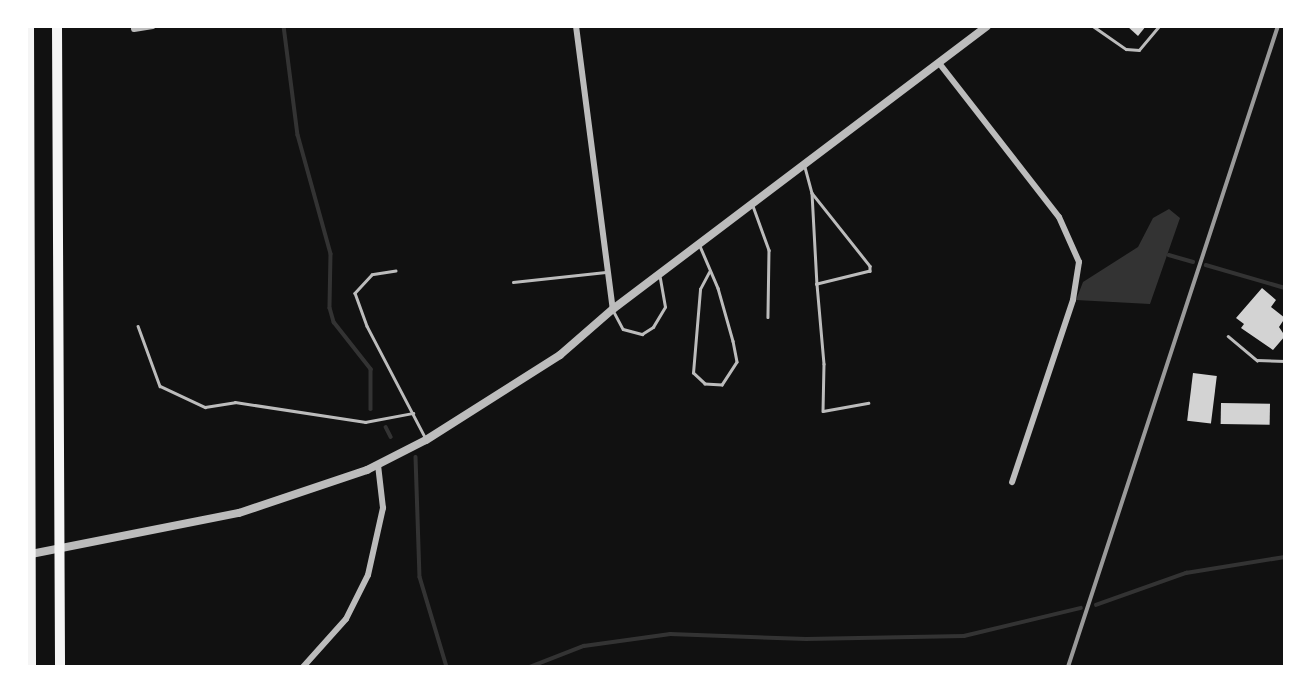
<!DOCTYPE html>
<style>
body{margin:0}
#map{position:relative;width:1311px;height:693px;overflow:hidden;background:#111;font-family:Arial,sans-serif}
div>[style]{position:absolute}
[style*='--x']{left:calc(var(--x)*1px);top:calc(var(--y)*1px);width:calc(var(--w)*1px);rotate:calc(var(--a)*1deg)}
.water>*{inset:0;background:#333}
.stream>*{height:3.5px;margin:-1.75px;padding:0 1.75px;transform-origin:1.75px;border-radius:1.75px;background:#333}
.building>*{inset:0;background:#d3d3d3;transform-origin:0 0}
.service>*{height:2.5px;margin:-1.25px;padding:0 1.25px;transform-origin:1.25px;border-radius:1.25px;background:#bcbcbc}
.minor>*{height:6px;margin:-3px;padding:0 3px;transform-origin:3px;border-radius:3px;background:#bcbcbc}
.tertiary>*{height:8px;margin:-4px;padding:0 4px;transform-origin:4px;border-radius:4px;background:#bcbcbc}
.motorway>*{height:10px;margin:-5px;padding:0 5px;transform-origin:5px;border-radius:5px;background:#f5f5f5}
.rail>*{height:3.5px;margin:-1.75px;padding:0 1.75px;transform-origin:1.75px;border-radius:1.75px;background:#9a9a9a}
span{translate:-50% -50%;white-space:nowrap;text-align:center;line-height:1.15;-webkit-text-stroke:6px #fff;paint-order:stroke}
.frame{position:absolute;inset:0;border:28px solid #fff;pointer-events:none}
</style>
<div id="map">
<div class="water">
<div style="clip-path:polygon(1169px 209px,1180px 218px,1150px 304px,1076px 300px,1083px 282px,1138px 247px,1153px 218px)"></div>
</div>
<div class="stream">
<div style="--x:284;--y:26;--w:110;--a:82.7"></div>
<div style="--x:298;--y:135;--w:123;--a:74.5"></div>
<div style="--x:331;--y:254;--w:54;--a:91.1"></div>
<div style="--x:330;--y:308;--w:15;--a:74"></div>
<div style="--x:334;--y:322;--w:60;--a:51.8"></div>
<div style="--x:371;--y:369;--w:40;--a:90"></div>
<div style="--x:1169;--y:255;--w:25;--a:16"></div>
<div style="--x:1206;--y:265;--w:82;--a:16.2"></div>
<div style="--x:386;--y:427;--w:11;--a:63"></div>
<div style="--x:416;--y:457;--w:120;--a:88.1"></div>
<div style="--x:420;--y:577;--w:94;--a:73.3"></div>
<div style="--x:1096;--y:605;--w:96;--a:-19.6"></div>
<div style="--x:1186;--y:573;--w:100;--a:-9.2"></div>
<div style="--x:530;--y:667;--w:58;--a:-21.3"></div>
<div style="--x:584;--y:646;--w:87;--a:-7.9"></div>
<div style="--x:670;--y:634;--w:136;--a:2.1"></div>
<div style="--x:806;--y:639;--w:158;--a:-1.1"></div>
<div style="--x:964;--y:636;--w:120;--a:-13.5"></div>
</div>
<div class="building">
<div style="clip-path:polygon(1127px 26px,1146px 26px,1138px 36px)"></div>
<div style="clip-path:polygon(1262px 288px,1276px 300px,1271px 307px,1285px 318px,1279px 327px,1285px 336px,1273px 350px,1241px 328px,1244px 324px,1236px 318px)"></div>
<div style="left:1193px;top:373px;width:24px;height:48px;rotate:7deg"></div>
<div style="left:1221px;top:403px;width:49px;height:21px;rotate:1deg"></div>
</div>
<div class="service">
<div style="--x:1093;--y:26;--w:40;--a:34.9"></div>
<div style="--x:1126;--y:49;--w:13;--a:4"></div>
<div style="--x:1139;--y:50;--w:31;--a:-50"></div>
<div style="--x:805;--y:167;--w:27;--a:75"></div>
<div style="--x:812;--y:193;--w:93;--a:51.5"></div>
<div style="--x:870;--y:266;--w:5;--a:90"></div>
<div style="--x:870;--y:271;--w:55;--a:166.2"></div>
<div style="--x:817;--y:284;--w:80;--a:85"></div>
<div style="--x:824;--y:364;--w:47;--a:91.2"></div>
<div style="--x:823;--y:411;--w:46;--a:-10.1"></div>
<div style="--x:812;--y:193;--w:91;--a:86.9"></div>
<div style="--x:753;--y:206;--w:47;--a:70"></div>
<div style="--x:769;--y:250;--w:67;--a:90.9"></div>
<div style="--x:700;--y:246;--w:46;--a:66.8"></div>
<div style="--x:718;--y:288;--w:55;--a:74.2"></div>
<div style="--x:733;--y:341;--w:21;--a:79"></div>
<div style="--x:737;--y:362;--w:27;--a:123"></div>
<div style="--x:722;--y:385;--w:17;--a:-177"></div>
<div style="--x:705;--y:384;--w:16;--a:-137"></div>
<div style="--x:693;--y:373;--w:84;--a:-85.2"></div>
<div style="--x:700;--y:289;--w:19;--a:-62"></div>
<div style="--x:396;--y:271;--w:24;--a:171"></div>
<div style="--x:372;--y:275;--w:25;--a:133"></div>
<div style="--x:355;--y:293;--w:35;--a:70"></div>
<div style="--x:367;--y:326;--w:125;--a:62.4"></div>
<div style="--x:513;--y:282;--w:93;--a:-6.2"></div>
<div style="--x:614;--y:312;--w:19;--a:62"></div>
<div style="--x:623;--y:329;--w:20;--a:15"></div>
<div style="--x:642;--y:334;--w:13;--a:-32"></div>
<div style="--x:653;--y:327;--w:23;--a:-59"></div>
<div style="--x:665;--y:307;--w:29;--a:-100"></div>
<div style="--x:138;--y:326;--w:64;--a:69.9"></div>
<div style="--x:160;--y:386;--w:50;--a:25"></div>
<div style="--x:205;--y:407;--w:30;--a:-9"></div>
<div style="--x:235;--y:402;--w:132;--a:8.7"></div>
<div style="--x:365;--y:422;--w:49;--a:-10.6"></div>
<div style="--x:1228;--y:336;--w:38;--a:40"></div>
<div style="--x:1257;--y:360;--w:28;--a:2"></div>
</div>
<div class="minor">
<div style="--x:576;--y:26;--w:285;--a:82.6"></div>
<div style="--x:134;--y:29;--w:19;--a:-9"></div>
<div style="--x:939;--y:63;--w:195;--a:52.1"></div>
<div style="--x:1059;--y:217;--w:49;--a:66"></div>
<div style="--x:1079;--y:262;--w:38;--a:99"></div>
<div style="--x:1073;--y:300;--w:192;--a:108.5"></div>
<div style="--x:303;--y:667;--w:64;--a:-48.1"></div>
<div style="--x:346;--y:619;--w:49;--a:-63.4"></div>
<div style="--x:368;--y:575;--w:69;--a:-77.4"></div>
<div style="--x:383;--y:508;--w:43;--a:-96.6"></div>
</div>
<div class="tertiary">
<div style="--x:26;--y:555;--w:217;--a:-11.2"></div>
<div style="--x:239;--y:513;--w:135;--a:-18.6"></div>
<div style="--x:367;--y:470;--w:66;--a:-27"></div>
<div style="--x:426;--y:440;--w:159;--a:-32.4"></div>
<div style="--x:560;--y:355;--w:70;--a:-41"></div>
<div style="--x:613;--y:309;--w:469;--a:-37.1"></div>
</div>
<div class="motorway">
<div style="--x:29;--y:26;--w:641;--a:89.82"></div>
<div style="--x:57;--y:26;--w:641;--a:89.73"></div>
</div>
<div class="rail">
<div style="--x:1068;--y:667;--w:675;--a:-71.86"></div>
</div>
<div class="frame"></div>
</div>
